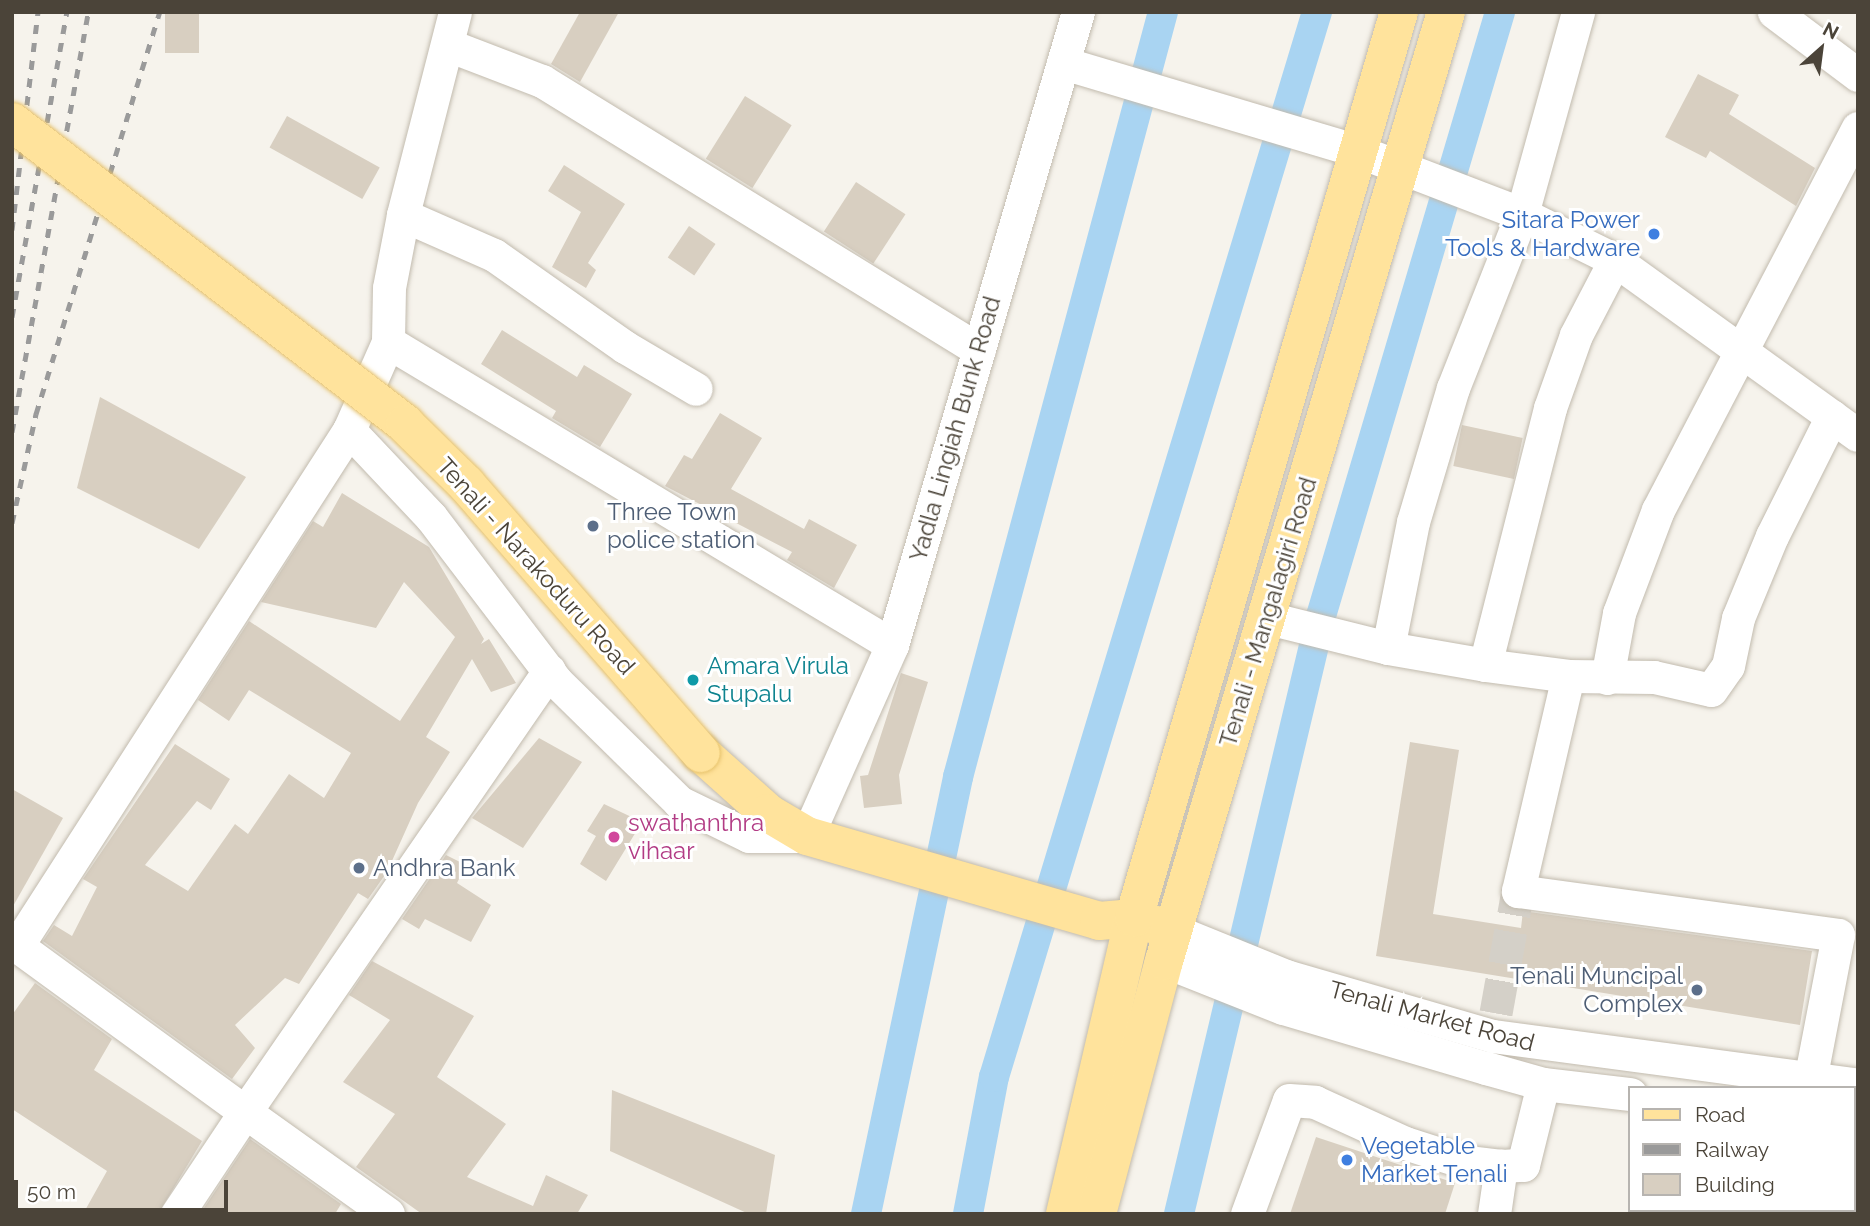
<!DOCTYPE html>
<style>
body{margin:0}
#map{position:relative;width:1870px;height:1226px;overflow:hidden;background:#f6f3ec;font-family:Raleway,sans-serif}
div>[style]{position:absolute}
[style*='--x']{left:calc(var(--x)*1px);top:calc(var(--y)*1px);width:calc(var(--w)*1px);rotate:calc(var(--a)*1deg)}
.canal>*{height:30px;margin:-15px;padding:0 15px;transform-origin:15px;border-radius:15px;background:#a9d4f2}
.building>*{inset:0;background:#d8cfc1;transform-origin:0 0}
.minor-tunnel>*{height:33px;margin-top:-16.5px;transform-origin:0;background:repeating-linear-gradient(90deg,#d4d0c8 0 33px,transparent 0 50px)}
.roads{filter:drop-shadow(0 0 2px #c2bbae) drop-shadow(0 0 2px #c2bbae)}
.minor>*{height:33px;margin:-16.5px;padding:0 16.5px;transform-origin:16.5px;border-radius:16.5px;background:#fff}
.major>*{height:38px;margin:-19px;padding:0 19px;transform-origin:19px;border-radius:19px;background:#ffe39c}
.rail>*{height:5px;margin-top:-2.5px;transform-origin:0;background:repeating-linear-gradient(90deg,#9a9a9a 0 9px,transparent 0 18px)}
.bridges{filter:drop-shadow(0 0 2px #e6c16a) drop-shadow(0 0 2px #e6c16a)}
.major-bridge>*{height:38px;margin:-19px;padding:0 19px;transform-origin:19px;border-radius:19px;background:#ffe39c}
.dots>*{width:19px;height:19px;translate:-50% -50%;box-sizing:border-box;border:4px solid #fff;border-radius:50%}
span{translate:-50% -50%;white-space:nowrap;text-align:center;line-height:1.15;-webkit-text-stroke:6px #fff;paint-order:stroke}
.shop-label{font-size:24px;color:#366cbe}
.right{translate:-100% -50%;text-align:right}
.left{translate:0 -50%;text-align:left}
.street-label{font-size:24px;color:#4b4439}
.service-label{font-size:24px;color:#4e5e75}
.culture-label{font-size:24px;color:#0d838f}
.hotel-label{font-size:24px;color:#b23c85}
.frame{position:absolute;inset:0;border:14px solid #4b4439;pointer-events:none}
.legend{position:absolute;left:1628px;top:1086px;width:228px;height:126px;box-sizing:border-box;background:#fff;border:2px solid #b7b4b0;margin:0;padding:9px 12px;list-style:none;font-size:21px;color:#4b4439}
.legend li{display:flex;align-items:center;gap:14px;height:35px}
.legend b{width:35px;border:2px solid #b7b4b0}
.north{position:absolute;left:1786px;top:14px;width:70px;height:70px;-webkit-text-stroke:5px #fff;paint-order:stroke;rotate:28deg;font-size:19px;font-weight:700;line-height:28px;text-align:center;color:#4b4439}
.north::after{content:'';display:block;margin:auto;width:24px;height:32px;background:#4b4439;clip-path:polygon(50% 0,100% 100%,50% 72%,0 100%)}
.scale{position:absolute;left:14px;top:1180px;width:214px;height:32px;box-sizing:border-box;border:4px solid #4b4439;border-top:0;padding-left:9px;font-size:21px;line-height:24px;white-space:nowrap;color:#4b4439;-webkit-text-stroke:5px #fff;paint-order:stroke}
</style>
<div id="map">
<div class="canal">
<div style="--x:866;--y:1214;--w:447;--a:-78.1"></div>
<div style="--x:958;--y:777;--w:792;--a:-75"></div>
<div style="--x:968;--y:1214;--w:139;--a:-79.3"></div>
<div style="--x:994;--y:1077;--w:1113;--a:-73.13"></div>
<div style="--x:1179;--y:1214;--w:615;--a:-76.64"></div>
<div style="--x:1321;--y:616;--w:630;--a:-73.49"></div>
</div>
<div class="building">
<div style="left:165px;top:12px;width:34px;height:41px"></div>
<div style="clip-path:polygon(580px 12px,619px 12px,580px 82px,551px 64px)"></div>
<div style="clip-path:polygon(1698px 74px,1739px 95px,1729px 114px,1815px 168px,1796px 206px,1710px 151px,1706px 158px,1665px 137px)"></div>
<div style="left:745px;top:96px;width:55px;height:74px;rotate:32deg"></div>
<div style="left:287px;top:116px;width:106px;height:36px;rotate:29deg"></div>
<div style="clip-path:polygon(564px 165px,625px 204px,588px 263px,596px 270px,586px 288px,552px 267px,581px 212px,548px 191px)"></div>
<div style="left:856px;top:182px;width:59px;height:59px;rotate:33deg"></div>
<div style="left:689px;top:226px;width:32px;height:38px;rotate:34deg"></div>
<div style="clip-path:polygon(502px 330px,577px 377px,584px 365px,632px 394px,600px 447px,552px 418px,556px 411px,481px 364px)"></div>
<div style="clip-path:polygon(100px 397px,246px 477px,199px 549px,77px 488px)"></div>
<div style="clip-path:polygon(720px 413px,762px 438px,731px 489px,804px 529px,809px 519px,857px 545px,834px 588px,787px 560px,792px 552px,665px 486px,684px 455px,692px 459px)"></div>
<div style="left:1462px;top:425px;width:62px;height:42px;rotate:12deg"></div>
<div style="clip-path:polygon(342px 493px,429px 547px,484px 639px,481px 644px,489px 639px,516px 683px,491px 692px,472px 659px,426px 737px,450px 752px,418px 803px,387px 872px,368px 899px,358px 893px,299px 984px,285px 978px,235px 1025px,255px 1048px,232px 1079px,43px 941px,54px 925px,72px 936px,97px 887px,83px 879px,175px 744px,230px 779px,211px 810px,197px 801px,145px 865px,188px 891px,235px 824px,248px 834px,289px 774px,324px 798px,351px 753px,249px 690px,229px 721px,198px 700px,249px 621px,400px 721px,455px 637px,404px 582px,376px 628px,261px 602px,313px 521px,323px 527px)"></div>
<div style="clip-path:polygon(901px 673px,928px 682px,899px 775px,902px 804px,864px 808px,860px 776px,868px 775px)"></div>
<div style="clip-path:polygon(539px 738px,582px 762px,523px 848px,472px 818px)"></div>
<div style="clip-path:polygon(1410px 742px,1459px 750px,1433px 914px,1521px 928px,1523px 911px,1812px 951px,1800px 1025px,1376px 956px)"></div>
<div style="clip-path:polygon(12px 789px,63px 818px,12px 908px)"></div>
<div style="clip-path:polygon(604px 804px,642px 822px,606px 881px,580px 864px,596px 836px,587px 831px)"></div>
<div style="clip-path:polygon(446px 855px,466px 865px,457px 883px,491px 905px,471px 942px,425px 919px,419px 929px,402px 919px)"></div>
<div style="clip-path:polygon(372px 961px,474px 1016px,437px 1077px,506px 1124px,467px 1177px,533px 1206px,546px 1175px,588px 1195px,577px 1214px,422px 1214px,356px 1167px,395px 1114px,343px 1082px,390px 1020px,349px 995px)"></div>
<div style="clip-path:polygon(35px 983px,112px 1039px,94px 1070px,202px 1141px,158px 1214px,83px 1214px,107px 1171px,12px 1109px,12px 1015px)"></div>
<div style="clip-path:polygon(612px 1090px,775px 1155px,766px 1214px,749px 1214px,610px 1151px)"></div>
<div style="clip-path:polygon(1316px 1137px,1455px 1183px,1445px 1214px,1290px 1214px)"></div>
<div style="clip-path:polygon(250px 1139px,341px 1204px,335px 1214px,200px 1214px)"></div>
</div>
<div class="minor-tunnel">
<div style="--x:1496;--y:1013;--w:124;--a:-79.8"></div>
</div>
<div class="roads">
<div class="minor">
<div style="--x:455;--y:12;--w:210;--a:104.4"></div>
<div style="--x:403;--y:215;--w:74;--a:100.9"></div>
<div style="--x:389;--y:288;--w:54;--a:91.1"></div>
<div style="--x:388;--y:342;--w:588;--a:31.01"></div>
<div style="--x:1774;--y:12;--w:105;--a:36.9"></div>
<div style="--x:448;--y:45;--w:101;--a:21"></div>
<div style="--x:542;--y:81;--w:513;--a:31.61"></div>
<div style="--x:1063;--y:63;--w:308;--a:16.6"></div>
<div style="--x:1358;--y:151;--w:176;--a:21"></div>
<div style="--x:1522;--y:214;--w:104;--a:26.3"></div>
<div style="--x:1615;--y:260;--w:299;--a:35.8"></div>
<div style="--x:403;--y:215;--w:99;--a:23.7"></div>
<div style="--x:494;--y:255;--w:160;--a:35.1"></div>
<div style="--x:625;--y:347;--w:82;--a:30.6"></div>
<div style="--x:349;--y:430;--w:120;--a:46.7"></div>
<div style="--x:431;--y:517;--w:206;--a:52.7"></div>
<div style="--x:556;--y:681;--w:173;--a:44.5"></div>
<div style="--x:679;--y:802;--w:78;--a:25.9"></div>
<div style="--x:749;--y:836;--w:58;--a:0"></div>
<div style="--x:807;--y:836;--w:209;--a:-66"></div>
<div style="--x:892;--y:645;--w:660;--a:-73.63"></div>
<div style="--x:1264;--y:617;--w:128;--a:14"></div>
<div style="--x:1388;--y:648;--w:98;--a:9.9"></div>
<div style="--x:1485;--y:665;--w:84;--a:7.5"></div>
<div style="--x:1568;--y:676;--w:86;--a:0.7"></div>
<div style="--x:1654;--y:677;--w:58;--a:12.8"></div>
<div style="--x:1711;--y:690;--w:29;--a:-55"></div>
<div style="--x:1728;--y:666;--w:49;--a:-78.2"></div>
<div style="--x:1738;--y:618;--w:89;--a:-67.5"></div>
<div style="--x:1772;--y:536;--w:134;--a:-63.4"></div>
<div style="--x:1388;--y:648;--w:128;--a:-78.8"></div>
<div style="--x:1413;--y:522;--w:140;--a:-73.4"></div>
<div style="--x:1453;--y:388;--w:187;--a:-68.4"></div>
<div style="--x:1522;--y:214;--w:210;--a:-74.5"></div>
<div style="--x:1485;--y:665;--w:265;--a:-75.8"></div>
<div style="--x:1550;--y:408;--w:77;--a:-70.4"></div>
<div style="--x:1576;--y:335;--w:85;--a:-62.5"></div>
<div style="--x:1568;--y:676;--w:221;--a:103.1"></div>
<div style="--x:1518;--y:891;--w:323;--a:7.8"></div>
<div style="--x:1838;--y:935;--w:143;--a:100.9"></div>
<div style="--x:1607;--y:678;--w:66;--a:-79.5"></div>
<div style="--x:1619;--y:613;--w:110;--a:-69.3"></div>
<div style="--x:1658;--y:510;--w:431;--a:-62.4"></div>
<div style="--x:1175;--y:931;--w:120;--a:22.1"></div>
<div style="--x:1286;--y:976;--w:216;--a:16.2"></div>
<div style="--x:1493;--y:1036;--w:368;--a:7.6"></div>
<div style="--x:1164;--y:961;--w:128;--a:21.6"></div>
<div style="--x:1283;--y:1008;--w:212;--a:16.5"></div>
<div style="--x:1486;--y:1068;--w:59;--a:15.7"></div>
<div style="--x:1543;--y:1084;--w:88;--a:6.6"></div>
<div style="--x:1854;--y:1128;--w:4;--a:14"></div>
<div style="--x:177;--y:1214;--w:123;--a:-56.3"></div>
<div style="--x:245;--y:1112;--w:282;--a:-143.9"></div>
<div style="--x:17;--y:946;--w:614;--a:-57.24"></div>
<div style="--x:349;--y:430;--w:96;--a:-66.1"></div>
<div style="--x:388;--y:1214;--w:176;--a:-144.5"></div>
<div style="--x:245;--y:1112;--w:536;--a:-55.42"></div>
<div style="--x:1247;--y:1214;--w:121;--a:-69.8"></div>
<div style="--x:1289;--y:1100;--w:26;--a:4"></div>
<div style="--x:1315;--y:1102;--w:99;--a:24.5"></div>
<div style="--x:1405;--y:1143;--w:59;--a:17.8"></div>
<div style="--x:1461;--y:1161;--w:40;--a:7.1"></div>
<div style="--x:1501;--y:1166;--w:22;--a:-3"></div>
<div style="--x:1523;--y:1165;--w:83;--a:-76.1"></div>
<div style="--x:1494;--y:1214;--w:49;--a:-81.7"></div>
</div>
<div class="major">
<div style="--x:701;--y:753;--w:90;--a:41.8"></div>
<div style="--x:768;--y:813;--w:45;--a:30.5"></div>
<div style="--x:807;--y:836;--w:304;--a:16.2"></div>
<div style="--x:1099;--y:921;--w:35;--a:-5"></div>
<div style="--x:1134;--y:918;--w:23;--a:18"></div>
<div style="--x:1065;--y:1214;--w:304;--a:-76.9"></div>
<div style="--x:1134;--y:918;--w:944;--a:-73.7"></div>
<div style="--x:1097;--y:1214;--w:262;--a:-75.2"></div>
<div style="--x:1164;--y:961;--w:990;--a:-73.45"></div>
</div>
</div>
<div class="rail">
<div style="--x:12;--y:230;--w:220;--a:-83.2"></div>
<div style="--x:12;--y:317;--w:310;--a:-79.8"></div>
<div style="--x:12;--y:432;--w:427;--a:-79.7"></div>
<div style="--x:12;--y:523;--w:112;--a:-77.6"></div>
<div style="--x:36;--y:414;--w:421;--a:-72.9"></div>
</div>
<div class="bridges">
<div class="major-bridge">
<div style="--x:12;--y:122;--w:496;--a:37.5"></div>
<div style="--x:405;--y:424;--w:86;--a:44.5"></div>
<div style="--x:466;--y:484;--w:357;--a:48.9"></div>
</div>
</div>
<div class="dots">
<div style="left:1654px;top:234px;background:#3f7fe0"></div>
<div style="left:593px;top:526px;background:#5c6f8a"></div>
<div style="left:693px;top:680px;background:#0f9aa8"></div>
<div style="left:614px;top:837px;background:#d1479c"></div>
<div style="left:359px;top:868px;background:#5c6f8a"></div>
<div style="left:1697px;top:990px;background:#5c6f8a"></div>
<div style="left:1347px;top:1160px;background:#3f7fe0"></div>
</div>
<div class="shop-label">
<span class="right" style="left:1640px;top:234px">Sitara Power<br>Tools &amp; Hardware</span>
<span class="left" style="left:1361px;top:1160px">Vegetable<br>Market Tenali</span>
</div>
<div class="street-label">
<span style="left:955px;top:429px;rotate:-74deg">Yadla Lingiah Bunk Road</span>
<span style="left:536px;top:566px;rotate:48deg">Tenali - Narakoduru Road</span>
<span style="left:1268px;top:612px;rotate:-73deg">Tenali - Mangalagiri Road</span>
<span style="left:1432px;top:1016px;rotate:15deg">Tenali Market Road</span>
</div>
<div class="service-label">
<span class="left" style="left:607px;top:526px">Three Town<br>police station</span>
<span class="left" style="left:373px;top:868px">Andhra Bank</span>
<span class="right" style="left:1683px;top:990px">Tenali Muncipal<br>Complex</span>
</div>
<div class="culture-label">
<span class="left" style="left:707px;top:680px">Amara Virula<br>Stupalu</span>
</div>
<div class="hotel-label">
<span class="left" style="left:628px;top:837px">swathanthra<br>vihaar</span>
</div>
<div class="frame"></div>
<ul class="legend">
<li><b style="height:9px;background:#ffe39c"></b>Road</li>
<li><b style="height:9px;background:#9a9a9a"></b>Railway</li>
<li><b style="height:19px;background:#d8cfc1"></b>Building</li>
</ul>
<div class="north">N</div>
<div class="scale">50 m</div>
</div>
